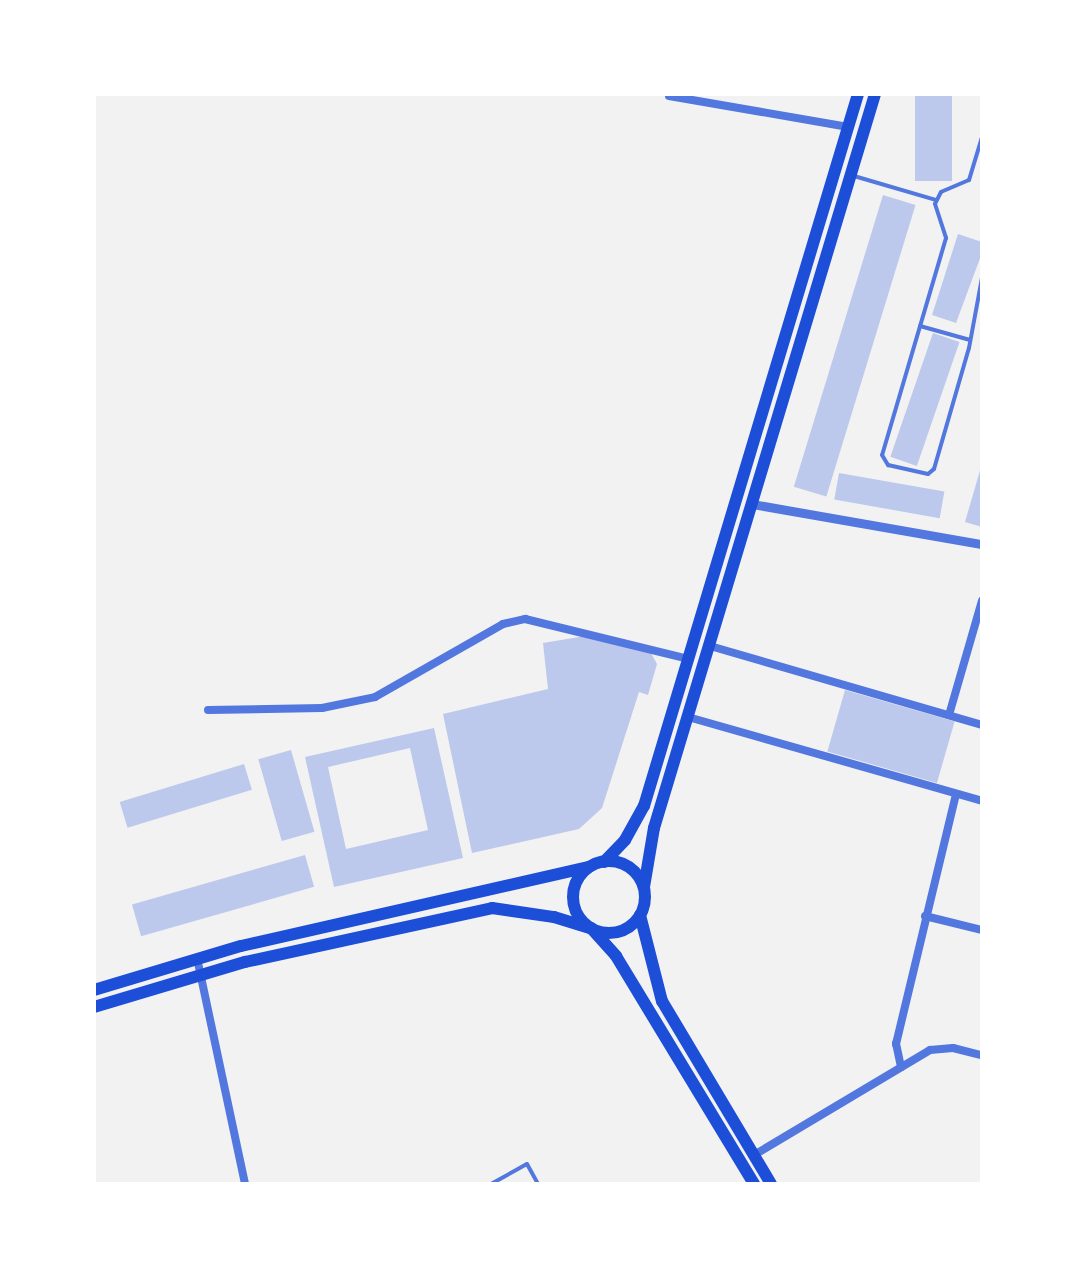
<!DOCTYPE html>
<style>
body{margin:0}
#map{position:relative;width:1076px;height:1278px;overflow:hidden;background:#f2f2f2;font-family:"Archivo Narrow",sans-serif}
div>[style]{position:absolute}
[style*='--x']{left:calc(var(--x)*1px);top:calc(var(--y)*1px);width:calc(var(--w)*1px);rotate:calc(var(--a)*1deg)}
.building>*{inset:0;background:#bdc9ec;transform-origin:0 0}
.service>*{height:4px;margin:-2px;padding:0 2px;transform-origin:2px;border-radius:2px;background:#5277de}
.minor>*{height:8px;margin:-4px;padding:0 4px;transform-origin:4px;border-radius:4px;background:#5277de}
.tertiary>*{height:9px;margin:-4.5px;padding:0 4.5px;transform-origin:4.5px;border-radius:4.5px;background:#5277de}
.trunk>*{height:12px;margin:-6px;padding:0 6px;transform-origin:6px;border-radius:6px;background:#1d4ed8}
.trunk>.ring{margin:-6px;padding:0;box-sizing:content-box;background:none;border:12px solid #1d4ed8;border-radius:50%}
span{translate:-50% -50%;white-space:nowrap;text-align:center;line-height:1.15;-webkit-text-stroke:6px #fff;paint-order:stroke}
.frame{position:absolute;inset:0;border:96px solid #fff;pointer-events:none}
</style>
<div id="map">
<div class="building">
<div style="left:915px;top:94px;width:37px;height:87px"></div>
<div style="left:883px;top:195px;width:34px;height:305px;rotate:17deg"></div>
<div style="clip-path:polygon(958px 234px,982px 242px,982px 253px,956px 323px,932px 315px)"></div>
<div style="left:933px;top:333px;width:28px;height:131px;rotate:19deg"></div>
<div style="clip-path:polygon(981px 467px,982px 467px,982px 527px,965px 522px)"></div>
<div style="left:839px;top:473px;width:107px;height:27px;rotate:10deg"></div>
<div style="clip-path:polygon(585px 636px,651px 653px,657px 664px,648px 695px,639px 692px,602px 808px,579px 829px,472px 853px,443px 714px,548px 689px,543px 643px)"></div>
<div style="left:845px;top:690px;width:114px;height:64px;rotate:16deg"></div>
<div style="clip-path:polygon(evenodd,434px 728px,463px 858px,334px 887px,305px 757px,434px 728px,410px 748px,428px 830px,346px 849px,328px 767px,410px 748px)"></div>
<div style="left:291px;top:750px;width:85px;height:34px;rotate:74deg"></div>
<div style="left:244px;top:764px;width:27px;height:130px;rotate:73deg"></div>
<div style="left:305px;top:855px;width:33px;height:180px;rotate:74deg"></div>
</div>
<div class="service">
<div style="--x:982;--y:137;--w:45;--a:106.8"></div>
<div style="--x:969;--y:180;--w:30;--a:157"></div>
<div style="--x:941;--y:192;--w:13;--a:117"></div>
<div style="--x:935;--y:204;--w:36;--a:72"></div>
<div style="--x:946;--y:238;--w:226;--a:106.4"></div>
<div style="--x:882;--y:455;--w:12;--a:59"></div>
<div style="--x:888;--y:465;--w:41;--a:12.7"></div>
<div style="--x:928;--y:474;--w:8;--a:-40"></div>
<div style="--x:934;--y:469;--w:126;--a:-73.9"></div>
<div style="--x:969;--y:348;--w:71;--a:-79.5"></div>
<div style="--x:854;--y:176;--w:85;--a:16.3"></div>
<div style="--x:920;--y:326;--w:52;--a:15.6"></div>
<div style="--x:491;--y:1184;--w:41;--a:-29.1"></div>
<div style="--x:527;--y:1164;--w:23;--a:61"></div>
</div>
<div class="minor">
<div style="--x:669;--y:96;--w:182;--a:9.8"></div>
<div style="--x:710;--y:646;--w:283;--a:16.2"></div>
<div style="--x:208;--y:710;--w:114;--a:-1"></div>
<div style="--x:322;--y:708;--w:54;--a:-11.7"></div>
<div style="--x:375;--y:697;--w:147;--a:-29.7"></div>
<div style="--x:503;--y:624;--w:23;--a:-13"></div>
<div style="--x:525;--y:619;--w:169;--a:13.7"></div>
<div style="--x:949;--y:715;--w:119;--a:-73.9"></div>
<div style="--x:688;--y:717;--w:306;--a:15.9"></div>
<div style="--x:925;--y:916;--w:59;--a:13.8"></div>
<div style="--x:197;--y:958;--w:231;--a:78"></div>
<div style="--x:901;--y:1067;--w:24;--a:-102"></div>
<div style="--x:896;--y:1044;--w:257;--a:-76.5"></div>
<div style="--x:754;--y:1155;--w:205;--a:-30.8"></div>
<div style="--x:930;--y:1050;--w:23;--a:-5"></div>
<div style="--x:953;--y:1048;--w:30;--a:14"></div>
</div>
<div class="tertiary">
<div style="--x:752;--y:504;--w:233;--a:9.9"></div>
</div>
<div class="trunk">
<div class="ring" style="left:573px;top:861px;width:60px;height:60px"></div>
<div style="--x:604;--y:862;--w:30;--a:-46"></div>
<div style="--x:625;--y:840;--w:39;--a:-61"></div>
<div style="--x:644;--y:806;--w:743;--a:-73.27"></div>
<div style="--x:644;--y:887;--w:60;--a:-80.4"></div>
<div style="--x:654;--y:828;--w:767;--a:-73.24"></div>
<div style="--x:640;--y:915;--w:89;--a:75.7"></div>
<div style="--x:662;--y:1001;--w:213;--a:59.2"></div>
<div style="--x:94;--y:990;--w:153;--a:-16.7"></div>
<div style="--x:241;--y:946;--w:357;--a:-12.8"></div>
<div style="--x:94;--y:1007;--w:158;--a:-16.6"></div>
<div style="--x:245;--y:962;--w:253;--a:-12.3"></div>
<div style="--x:492;--y:908;--w:63;--a:8.3"></div>
<div style="--x:554;--y:917;--w:39;--a:17"></div>
<div style="--x:591;--y:928;--w:38;--a:48"></div>
<div style="--x:616;--y:956;--w:267;--a:58.8"></div>
</div>
<div class="frame"></div>
</div>
